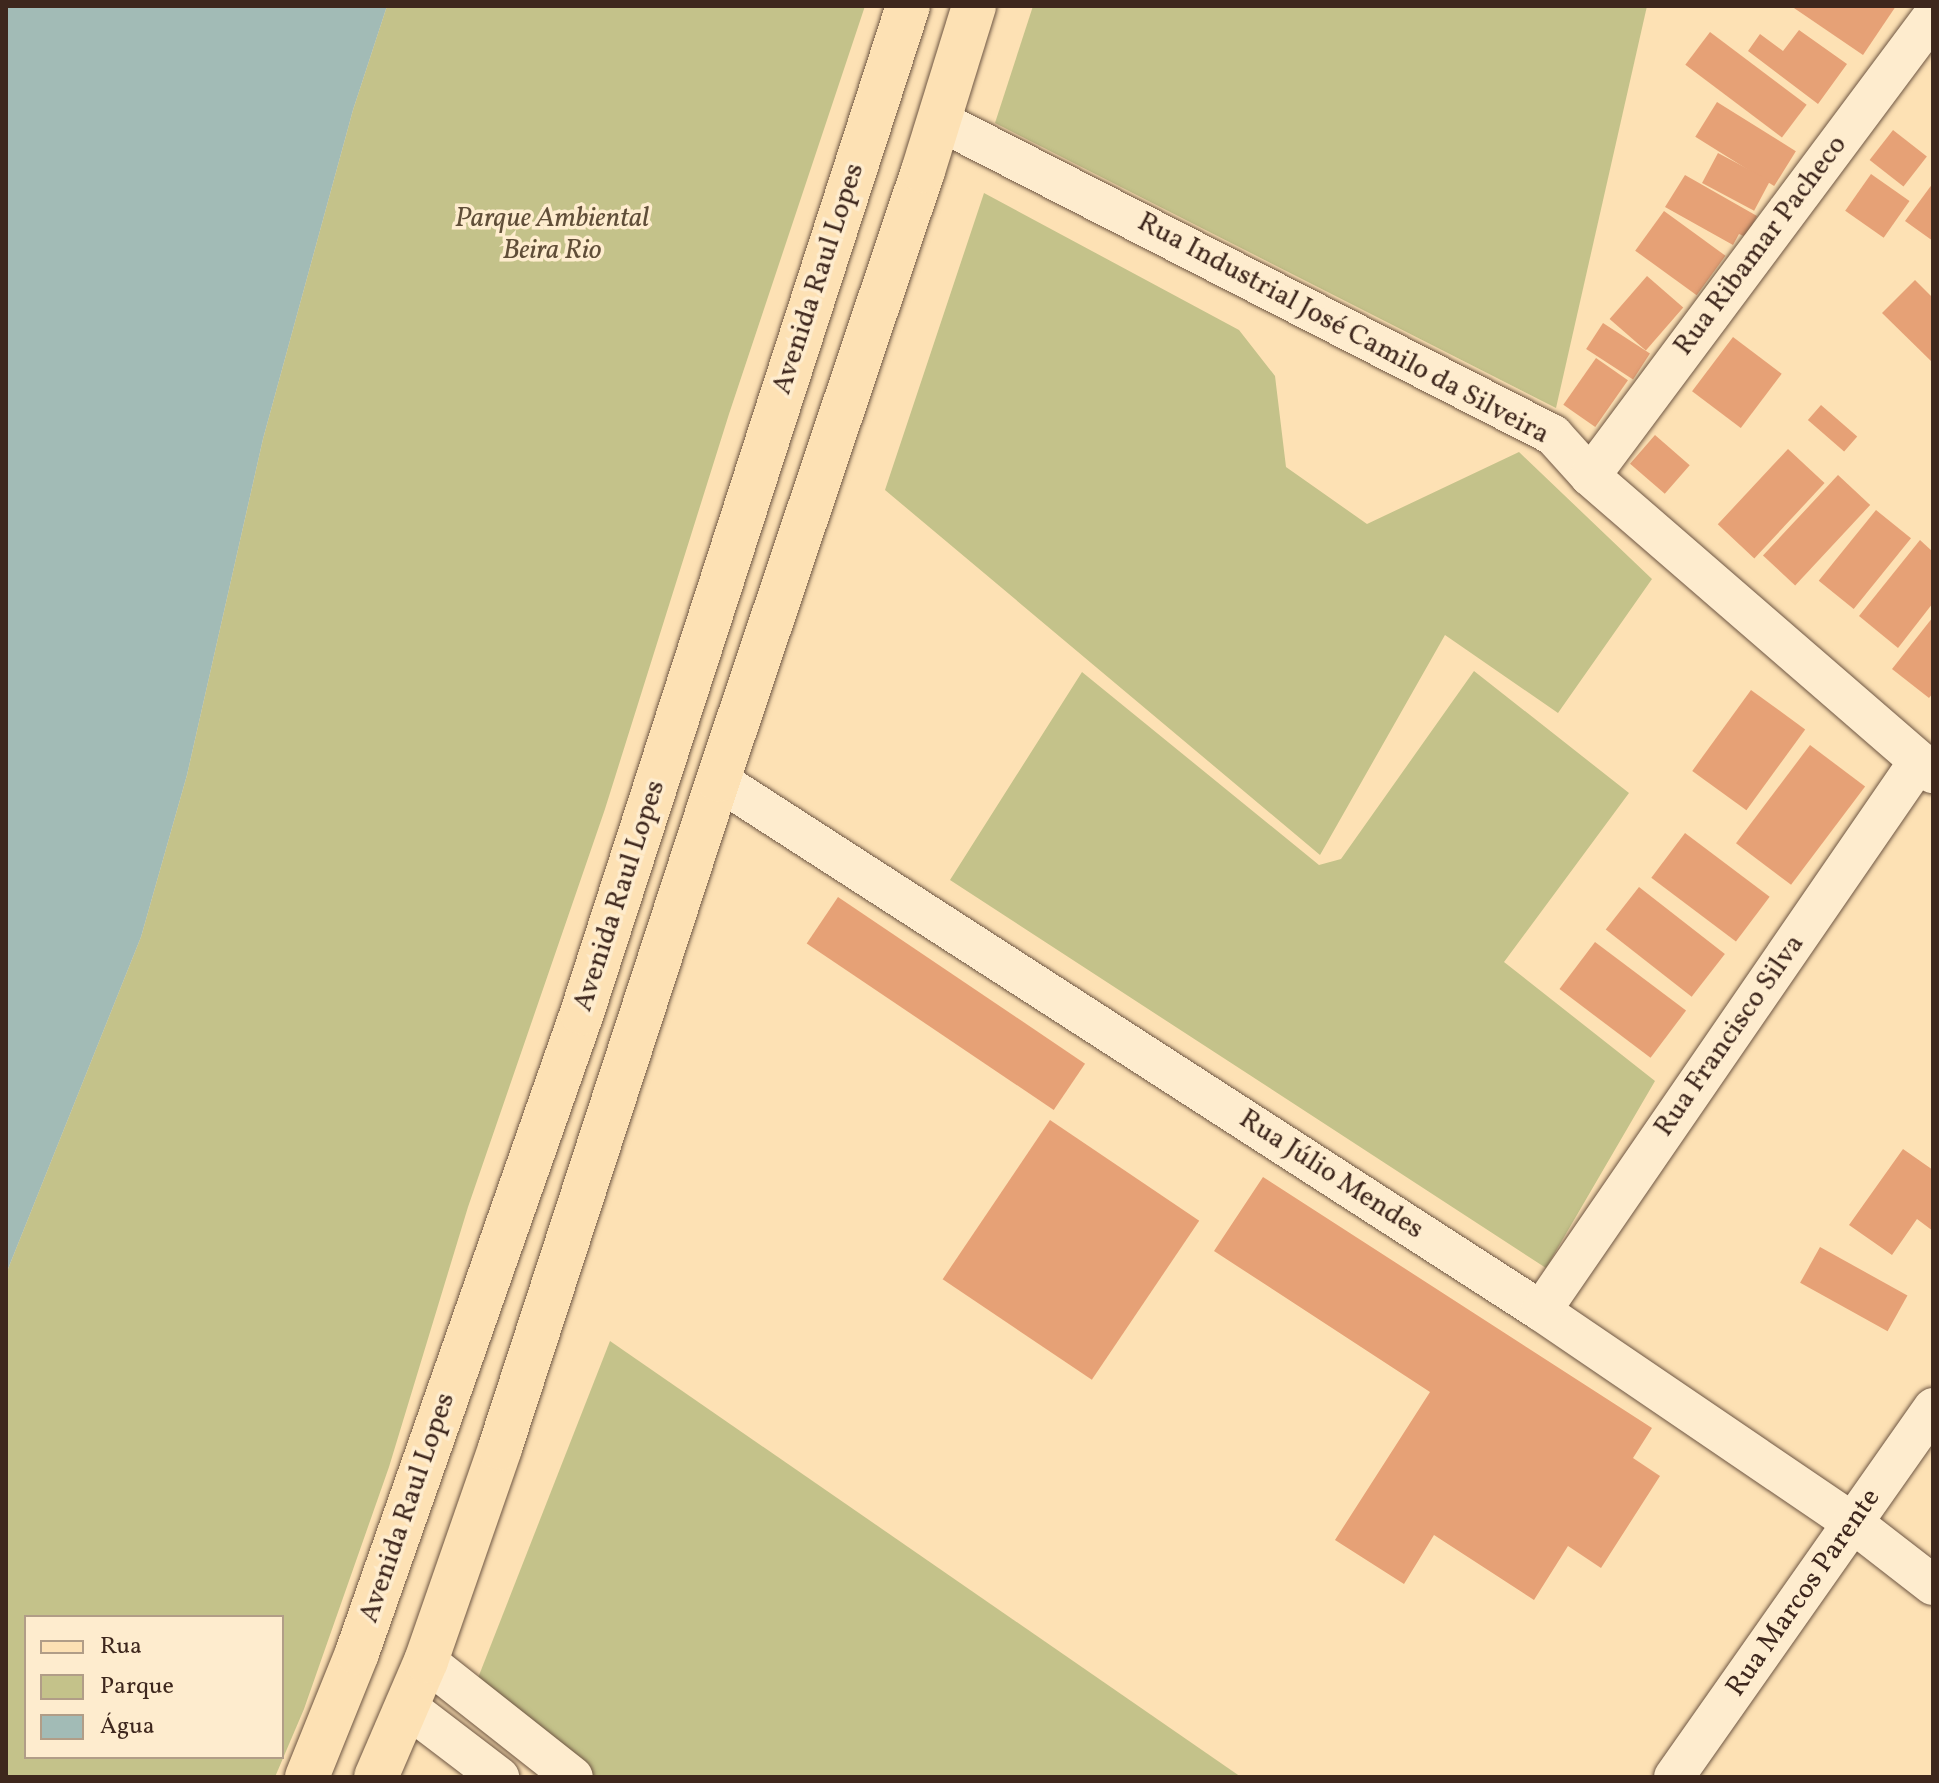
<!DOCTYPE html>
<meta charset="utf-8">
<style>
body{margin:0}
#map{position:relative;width:1939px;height:1783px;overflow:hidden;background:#fde1b4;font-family:Vollkorn,serif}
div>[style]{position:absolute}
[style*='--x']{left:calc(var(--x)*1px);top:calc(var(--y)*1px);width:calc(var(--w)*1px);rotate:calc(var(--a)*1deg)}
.green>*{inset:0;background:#c4c28a}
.water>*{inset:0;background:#a2bbb6}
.building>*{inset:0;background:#e6a176;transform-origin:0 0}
.roads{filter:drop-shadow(0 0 2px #6e5643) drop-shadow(0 0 2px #6e5643)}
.minor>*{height:40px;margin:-20px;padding:0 20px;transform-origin:20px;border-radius:20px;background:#feecce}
.major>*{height:44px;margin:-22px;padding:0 22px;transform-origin:22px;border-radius:22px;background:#fde1b4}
span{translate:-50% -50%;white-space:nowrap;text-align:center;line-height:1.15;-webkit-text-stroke:7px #feecce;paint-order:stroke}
.park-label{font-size:28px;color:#604e38;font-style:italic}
.street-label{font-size:28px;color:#3e271d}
.frame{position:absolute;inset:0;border:8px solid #3e271d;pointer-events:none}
.legend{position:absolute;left:24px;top:1615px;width:260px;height:144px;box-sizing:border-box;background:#feecce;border:2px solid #b19d87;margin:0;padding:10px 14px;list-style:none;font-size:24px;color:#3e271d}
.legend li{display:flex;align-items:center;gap:16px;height:40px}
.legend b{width:40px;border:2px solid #b19d87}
</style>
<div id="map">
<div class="green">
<div style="clip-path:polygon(evenodd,387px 6px,865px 6px,729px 414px,605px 809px,468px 1207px,389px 1467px,304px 1709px,275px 1777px,6px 1777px,6px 1274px,141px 937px,187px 775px,263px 439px,353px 110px,387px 6px,26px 1617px,282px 1617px,282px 1757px,26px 1757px,26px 1617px)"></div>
<div style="clip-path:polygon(1033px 6px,1647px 6px,1556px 408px,995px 123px)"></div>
<div style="clip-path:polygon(984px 193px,1239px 330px,1275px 376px,1286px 467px,1367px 524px,1519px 452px,1652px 579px,1558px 713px,1445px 635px,1320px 855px,885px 490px)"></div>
<div style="clip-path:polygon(1474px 671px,1629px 793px,1504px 962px,1655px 1081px,1546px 1268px,950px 880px,1082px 672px,1319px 865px,1341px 859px)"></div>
<div style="clip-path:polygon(610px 1341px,1241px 1777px,595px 1777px,476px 1683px)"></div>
</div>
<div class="water">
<div style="clip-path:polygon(6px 6px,387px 6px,353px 110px,263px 439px,187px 775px,141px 937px,6px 1274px)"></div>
</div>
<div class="building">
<div style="clip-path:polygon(1791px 6px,1896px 6px,1863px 55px)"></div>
<div style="clip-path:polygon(1799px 30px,1847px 64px,1818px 104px,1748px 51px,1760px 34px,1783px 51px)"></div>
<div style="left:1710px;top:32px;width:121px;height:41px;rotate:37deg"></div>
<div style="left:1717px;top:102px;width:93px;height:41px;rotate:32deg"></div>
<div style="left:1893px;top:130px;width:43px;height:38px;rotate:38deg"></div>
<div style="left:1718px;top:153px;width:59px;height:34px;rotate:28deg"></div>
<div style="left:1871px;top:174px;width:47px;height:45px;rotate:35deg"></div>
<div style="clip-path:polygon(1685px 175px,1757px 216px,1746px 237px,1739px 234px,1733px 245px,1665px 207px)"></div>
<div style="clip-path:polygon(1933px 183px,1933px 241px,1905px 221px)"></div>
<div style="left:1664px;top:211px;width:76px;height:49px;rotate:36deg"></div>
<div style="left:1647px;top:276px;width:48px;height:57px;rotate:41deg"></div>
<div style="clip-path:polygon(1915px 280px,1933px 298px,1933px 363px,1882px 313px)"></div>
<div style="left:1603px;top:323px;width:56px;height:31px;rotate:33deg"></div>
<div style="left:1733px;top:337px;width:61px;height:68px;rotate:37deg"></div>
<div style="left:1596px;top:358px;width:39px;height:57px;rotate:35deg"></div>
<div style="left:1821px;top:405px;width:48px;height:20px;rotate:41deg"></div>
<div style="left:1655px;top:435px;width:46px;height:38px;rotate:41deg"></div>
<div style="left:1788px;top:449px;width:50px;height:103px;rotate:43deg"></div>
<div style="left:1838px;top:475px;width:44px;height:110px;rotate:43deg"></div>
<div style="left:1876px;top:510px;width:45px;height:91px;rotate:39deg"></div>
<div style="clip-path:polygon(1920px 540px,1933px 552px,1933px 603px,1898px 648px,1859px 616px)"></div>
<div style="clip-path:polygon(1933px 617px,1933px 693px,1929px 698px,1892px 669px)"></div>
<div style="left:1751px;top:690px;width:67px;height:100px;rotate:36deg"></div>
<div style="left:1810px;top:745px;width:69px;height:123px;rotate:37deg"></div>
<div style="left:1685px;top:833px;width:106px;height:56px;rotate:37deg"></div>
<div style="left:1639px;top:887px;width:109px;height:54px;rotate:38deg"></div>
<div style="left:838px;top:897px;width:298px;height:56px;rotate:34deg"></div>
<div style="left:1595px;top:942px;width:114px;height:59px;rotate:37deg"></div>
<div style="left:1050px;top:1120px;width:180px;height:192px;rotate:34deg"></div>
<div style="clip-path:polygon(1903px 1149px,1933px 1170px,1933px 1231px,1917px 1219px,1892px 1255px,1849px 1225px)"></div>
<div style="clip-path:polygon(1263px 1177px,1652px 1428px,1633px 1458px,1660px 1476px,1601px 1568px,1568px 1546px,1534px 1600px,1434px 1535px,1404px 1584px,1335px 1540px,1430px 1392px,1214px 1251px)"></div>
<div style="left:1820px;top:1247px;width:100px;height:41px;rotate:29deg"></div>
</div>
<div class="roads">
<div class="minor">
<div style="--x:938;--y:120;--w:691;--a:27.12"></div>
<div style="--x:1553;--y:435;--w:55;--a:47.9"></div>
<div style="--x:1590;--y:476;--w:454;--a:40.9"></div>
<div style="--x:1590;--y:476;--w:574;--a:-53.29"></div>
<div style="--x:718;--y:780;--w:979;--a:32.83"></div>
<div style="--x:1541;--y:1311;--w:377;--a:34.2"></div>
<div style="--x:1853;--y:1523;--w:101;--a:37.8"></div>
<div style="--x:1541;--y:1311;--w:667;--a:-55.5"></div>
<div style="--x:426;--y:1661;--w:187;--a:38.3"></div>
<div style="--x:407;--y:1707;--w:116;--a:37.3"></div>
<div style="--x:1674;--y:1777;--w:451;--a:-54.9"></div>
</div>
<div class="major">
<div style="--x:307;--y:1777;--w:134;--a:-68"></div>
<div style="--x:357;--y:1653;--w:678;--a:-70.63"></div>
<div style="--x:582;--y:1013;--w:1058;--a:-72.06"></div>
<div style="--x:376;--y:1777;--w:126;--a:-66.7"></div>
<div style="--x:426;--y:1661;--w:225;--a:-70.8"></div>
<div style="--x:500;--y:1448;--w:703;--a:-71.93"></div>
<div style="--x:718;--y:780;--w:643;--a:-71.4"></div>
<div style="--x:923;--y:171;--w:173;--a:-72.8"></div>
</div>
</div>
<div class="park-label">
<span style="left:552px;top:235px">Parque Ambiental<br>Beira Rio</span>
</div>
<div class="street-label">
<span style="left:1761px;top:246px;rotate:-53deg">Rua Ribamar Pacheco</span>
<span style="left:819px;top:279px;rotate:-72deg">Avenida Raul Lopes</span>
<span style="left:1343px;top:329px;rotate:28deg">Rua Industrial José Camilo da Silveira</span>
<span style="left:620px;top:896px;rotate:-72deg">Avenida Raul Lopes</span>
<span style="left:1730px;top:1036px;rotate:-55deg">Rua Francisco Silva</span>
<span style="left:1331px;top:1175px;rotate:33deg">Rua Júlio Mendes</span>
<span style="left:408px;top:1508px;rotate:-71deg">Avenida Raul Lopes</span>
<span style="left:1804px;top:1593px;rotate:-55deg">Rua Marcos Parente</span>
</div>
<div class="frame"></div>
<ul class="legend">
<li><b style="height:10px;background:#fde1b4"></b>Rua</li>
<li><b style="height:22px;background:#c4c28a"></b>Parque</li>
<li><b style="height:22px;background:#a2bbb6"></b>Água</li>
</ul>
</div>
